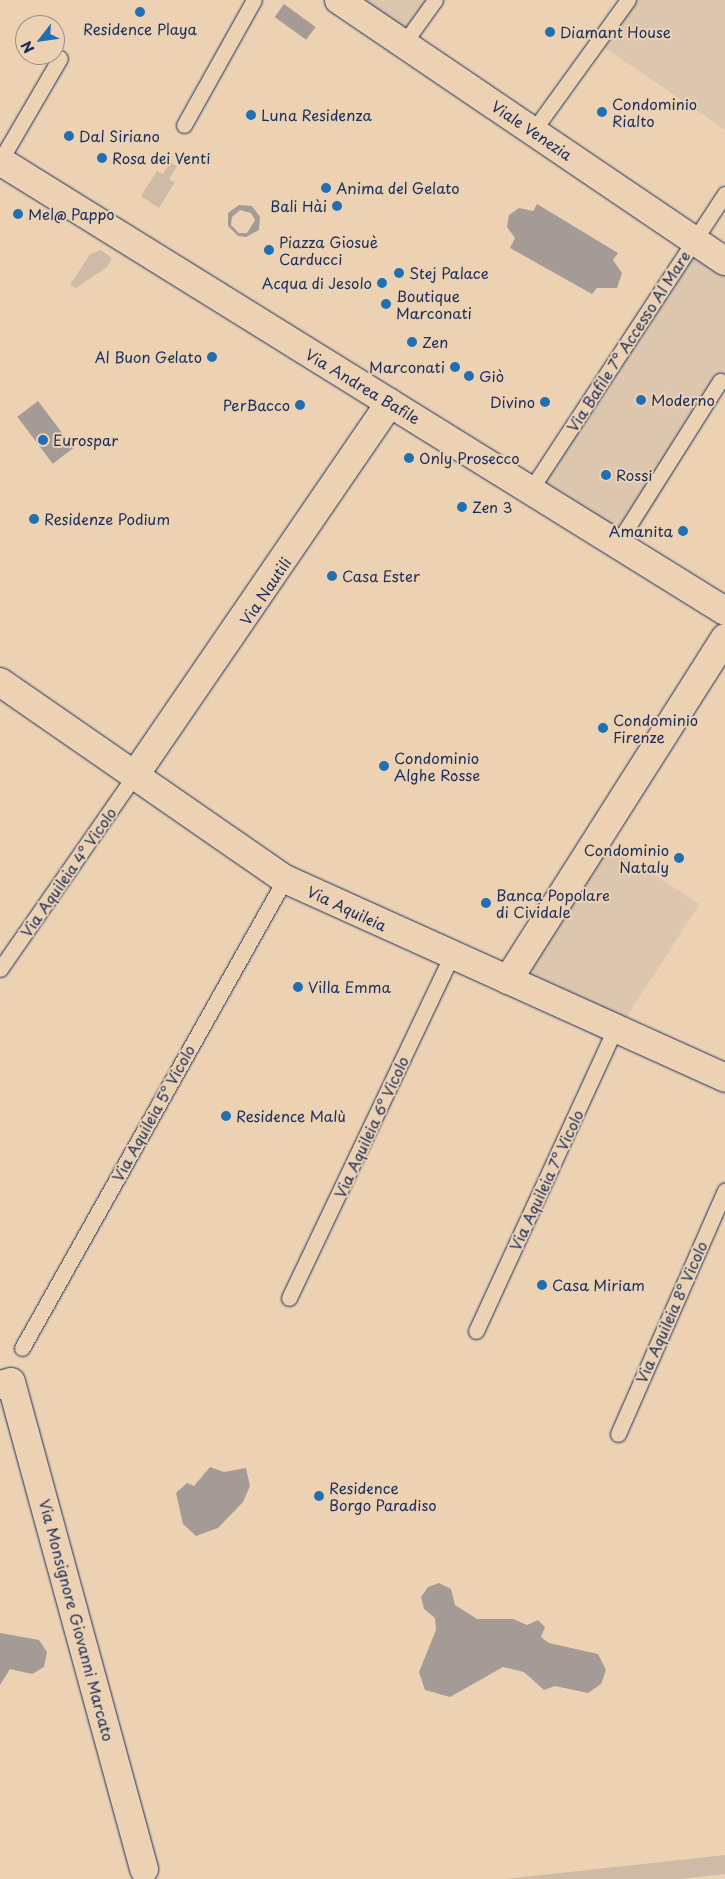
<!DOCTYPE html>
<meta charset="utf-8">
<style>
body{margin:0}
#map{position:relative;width:725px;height:1879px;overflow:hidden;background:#ecd2b3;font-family:"Playpen Sans",sans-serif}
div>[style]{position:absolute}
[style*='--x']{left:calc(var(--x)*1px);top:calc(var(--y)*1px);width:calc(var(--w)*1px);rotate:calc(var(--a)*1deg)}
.built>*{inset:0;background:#dcc6ad;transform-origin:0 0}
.green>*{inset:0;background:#cebaa7}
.water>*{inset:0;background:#a49a96;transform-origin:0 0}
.roads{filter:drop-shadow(0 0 1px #1b2f5e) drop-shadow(0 0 1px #1b2f5e)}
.service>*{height:15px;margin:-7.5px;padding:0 7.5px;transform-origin:7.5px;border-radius:7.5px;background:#ecd2b3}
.minor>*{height:28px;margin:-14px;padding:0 14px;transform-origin:14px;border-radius:14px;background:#ecd2b3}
.tertiary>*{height:28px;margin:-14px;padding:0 14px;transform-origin:14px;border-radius:14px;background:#ecd2b3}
.dots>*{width:14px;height:14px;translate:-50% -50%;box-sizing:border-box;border:2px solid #ecd2b3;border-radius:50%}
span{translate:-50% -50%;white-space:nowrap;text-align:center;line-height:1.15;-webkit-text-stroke:4px #ecd2b3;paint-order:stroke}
.poi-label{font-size:15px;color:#1b2f5e}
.left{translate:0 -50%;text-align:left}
.right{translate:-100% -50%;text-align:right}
.street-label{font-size:15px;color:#1b2f5e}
.north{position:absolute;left:15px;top:15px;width:50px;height:50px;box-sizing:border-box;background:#ecd2b3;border:1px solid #989191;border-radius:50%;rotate:240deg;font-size:14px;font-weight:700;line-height:20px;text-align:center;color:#1b2f5e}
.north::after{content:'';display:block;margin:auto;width:18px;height:22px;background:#1f6fb2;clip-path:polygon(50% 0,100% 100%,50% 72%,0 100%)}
</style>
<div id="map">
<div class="built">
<div style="clip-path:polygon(339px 0,435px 0,404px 43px)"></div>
<div style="clip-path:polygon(628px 0,725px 0,725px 130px,597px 42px)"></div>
<div style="clip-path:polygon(694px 240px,725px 261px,725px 389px,626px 550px,531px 489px)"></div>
<div style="left:599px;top:839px;width:120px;height:168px;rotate:33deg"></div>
</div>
<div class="green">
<div style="clip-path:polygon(170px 162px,177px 166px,169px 179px,175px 182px,159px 208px,141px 196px,157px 171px,163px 174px)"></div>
<div style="clip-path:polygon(101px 250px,112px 258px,107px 267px,76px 288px,70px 285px,90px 254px)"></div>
<div style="clip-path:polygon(725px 1855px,725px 1874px,679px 1879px,505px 1879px)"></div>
</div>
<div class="water">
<div style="left:284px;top:4px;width:39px;height:16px;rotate:36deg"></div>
<div style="clip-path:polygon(537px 204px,618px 253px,613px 260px,622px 273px,617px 288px,597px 288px,592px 294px,510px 248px,515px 238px,507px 227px,509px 215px,519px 208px,533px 211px)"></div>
<div style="clip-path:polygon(evenodd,239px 205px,252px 206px,260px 217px,259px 230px,246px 237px,238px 236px,228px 226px,228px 213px,239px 205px,240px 210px,251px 213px,255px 220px,247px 233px,239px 233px,231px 225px,232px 217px,240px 210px)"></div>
<div style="left:38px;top:401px;width:59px;height:26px;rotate:53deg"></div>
<div style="clip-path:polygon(210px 1467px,224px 1472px,246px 1468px,250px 1486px,243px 1502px,218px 1528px,196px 1536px,183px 1524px,176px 1493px,187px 1483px,194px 1486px)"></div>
<div style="clip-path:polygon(439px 1583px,451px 1589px,455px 1605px,477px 1619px,513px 1619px,527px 1625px,538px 1620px,545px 1627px,541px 1637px,549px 1643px,598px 1654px,606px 1670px,601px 1684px,588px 1693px,555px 1686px,544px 1690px,524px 1672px,503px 1667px,450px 1697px,425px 1690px,419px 1672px,436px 1630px,435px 1618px,424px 1609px,421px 1597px,428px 1587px)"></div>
<div style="clip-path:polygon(0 1633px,39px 1640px,47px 1652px,44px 1667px,32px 1674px,10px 1669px,0 1685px)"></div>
</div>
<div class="roads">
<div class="service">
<div style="--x:404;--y:43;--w:53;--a:-54.2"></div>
<div style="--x:184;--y:125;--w:143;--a:-60.8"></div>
<div style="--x:533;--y:131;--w:162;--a:-54.1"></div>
<div style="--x:0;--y:161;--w:119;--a:-59.8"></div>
<div style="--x:531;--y:489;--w:353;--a:-56.7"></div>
<div style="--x:617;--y:544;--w:193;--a:-57.7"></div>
<div style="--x:0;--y:969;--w:236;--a:-55.2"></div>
<div style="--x:289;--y:1298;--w:380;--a:-64.6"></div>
<div style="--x:476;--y:1331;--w:332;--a:-65.3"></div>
<div style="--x:22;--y:1348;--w:538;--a:-60.72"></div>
<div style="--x:618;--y:1434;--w:266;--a:-66.3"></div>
</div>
<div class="minor">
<div style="--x:339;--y:0;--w:466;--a:34.1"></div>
<div style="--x:0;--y:161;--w:853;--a:31.83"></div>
<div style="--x:135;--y:775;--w:451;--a:-55.6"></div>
<div style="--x:508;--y:980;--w:405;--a:-57.6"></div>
<div style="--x:0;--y:1385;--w:11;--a:-15"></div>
<div style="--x:11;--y:1382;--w:505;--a:74.72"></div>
</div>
<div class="tertiary">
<div style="--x:0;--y:682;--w:346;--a:34.7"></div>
<div style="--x:285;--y:879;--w:483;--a:24.3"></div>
</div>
</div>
<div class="dots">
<div style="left:140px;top:12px;background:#1f6fb2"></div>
<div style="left:550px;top:32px;background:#1f6fb2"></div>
<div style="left:602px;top:112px;background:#1f6fb2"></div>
<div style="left:251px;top:115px;background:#1f6fb2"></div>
<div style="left:69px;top:136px;background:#1f6fb2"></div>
<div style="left:102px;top:158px;background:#1f6fb2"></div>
<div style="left:326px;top:188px;background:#1f6fb2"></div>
<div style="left:337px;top:206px;background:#1f6fb2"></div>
<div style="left:18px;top:214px;background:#1f6fb2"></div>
<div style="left:269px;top:250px;background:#1f6fb2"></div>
<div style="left:399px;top:273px;background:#1f6fb2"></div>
<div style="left:382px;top:283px;background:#1f6fb2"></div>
<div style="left:386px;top:304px;background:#1f6fb2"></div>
<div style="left:412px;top:342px;background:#1f6fb2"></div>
<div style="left:212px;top:357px;background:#1f6fb2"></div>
<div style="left:455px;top:367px;background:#1f6fb2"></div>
<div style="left:469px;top:376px;background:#1f6fb2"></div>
<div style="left:641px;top:400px;background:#1f6fb2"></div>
<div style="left:545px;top:402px;background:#1f6fb2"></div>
<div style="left:300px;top:405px;background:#1f6fb2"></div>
<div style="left:43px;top:440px;background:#1f6fb2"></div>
<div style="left:409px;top:458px;background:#1f6fb2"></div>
<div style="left:606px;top:475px;background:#1f6fb2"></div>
<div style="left:462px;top:507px;background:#1f6fb2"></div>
<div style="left:34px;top:519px;background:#1f6fb2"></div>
<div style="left:683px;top:531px;background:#1f6fb2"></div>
<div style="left:332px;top:576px;background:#1f6fb2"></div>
<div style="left:603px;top:728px;background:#1f6fb2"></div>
<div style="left:384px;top:766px;background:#1f6fb2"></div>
<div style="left:679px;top:858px;background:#1f6fb2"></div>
<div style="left:486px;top:903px;background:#1f6fb2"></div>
<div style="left:298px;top:987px;background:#1f6fb2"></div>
<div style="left:226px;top:1116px;background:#1f6fb2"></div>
<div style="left:542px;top:1285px;background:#1f6fb2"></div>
<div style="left:319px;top:1496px;background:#1f6fb2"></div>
</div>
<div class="poi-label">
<span style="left:140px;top:29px">Residence Playa</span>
<span class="left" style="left:560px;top:32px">Diamant House</span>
<span class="left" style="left:612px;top:112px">Condominio<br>Rialto</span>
<span class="left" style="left:261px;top:115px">Luna Residenza</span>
<span class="left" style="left:79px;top:136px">Dal Siriano</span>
<span class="left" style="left:112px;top:158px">Rosa dei Venti</span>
<span class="left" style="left:336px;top:188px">Anima del Gelato</span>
<span class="right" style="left:327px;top:206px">Bali Hài</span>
<span class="left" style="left:28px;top:214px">Mel@ Pappo</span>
<span class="left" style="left:279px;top:250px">Piazza Giosuè<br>Carducci</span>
<span class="left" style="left:409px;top:273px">Stej Palace</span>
<span class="right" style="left:372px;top:283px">Acqua di Jesolo</span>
<span class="left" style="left:396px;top:304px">Boutique<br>Marconati</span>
<span class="left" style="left:422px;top:342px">Zen</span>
<span class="right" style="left:202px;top:357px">Al Buon Gelato</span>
<span class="right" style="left:445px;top:367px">Marconati</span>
<span class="left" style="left:479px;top:376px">Giò</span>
<span class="left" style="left:651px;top:400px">Moderno</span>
<span class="right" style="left:535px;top:402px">Divino</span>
<span class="right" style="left:290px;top:405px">PerBacco</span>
<span class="left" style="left:53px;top:440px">Eurospar</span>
<span class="left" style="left:419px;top:458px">Only Prosecco</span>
<span class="left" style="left:616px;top:475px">Rossi</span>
<span class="left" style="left:472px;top:507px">Zen 3</span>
<span class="left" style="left:44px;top:519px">Residenze Podium</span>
<span class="right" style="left:673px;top:531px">Amanita</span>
<span class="left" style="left:342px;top:576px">Casa Ester</span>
<span class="left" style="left:613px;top:728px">Condominio<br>Firenze</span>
<span class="left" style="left:394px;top:766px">Condominio<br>Alghe Rosse</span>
<span class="right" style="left:669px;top:858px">Condominio<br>Nataly</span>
<span class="left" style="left:496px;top:903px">Banca Popolare<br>di Cividale</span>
<span class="left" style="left:308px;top:987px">Villa Emma</span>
<span class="left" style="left:236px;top:1116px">Residence Malù</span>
<span class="left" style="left:552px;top:1285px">Casa Miriam</span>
<span class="left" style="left:329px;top:1496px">Residence<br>Borgo Paradiso</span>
</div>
<div class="street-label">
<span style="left:532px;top:130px;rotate:34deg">Viale Venezia</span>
<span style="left:628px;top:341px;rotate:-57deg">Via Bafile 7° Accesso Al Mare</span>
<span style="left:363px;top:386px;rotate:31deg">Via Andrea Bafile</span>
<span style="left:265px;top:591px;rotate:-56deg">Via Nautili</span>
<span style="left:68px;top:872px;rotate:-55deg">Via Aquileia 4° Vicolo</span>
<span style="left:347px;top:908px;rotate:25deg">Via Aquileia</span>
<span style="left:153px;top:1113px;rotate:-61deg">Via Aquileia 5° Vicolo</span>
<span style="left:371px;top:1127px;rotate:-65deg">Via Aquileia 6° Vicolo</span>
<span style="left:546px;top:1180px;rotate:-65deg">Via Aquileia 7° Vicolo</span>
<span style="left:671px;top:1312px;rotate:-66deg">Via Aquileia 8° Vicolo</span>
<span style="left:77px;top:1620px;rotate:75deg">Via Monsignore Giovanni Marcato</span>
</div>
<div class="north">N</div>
</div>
